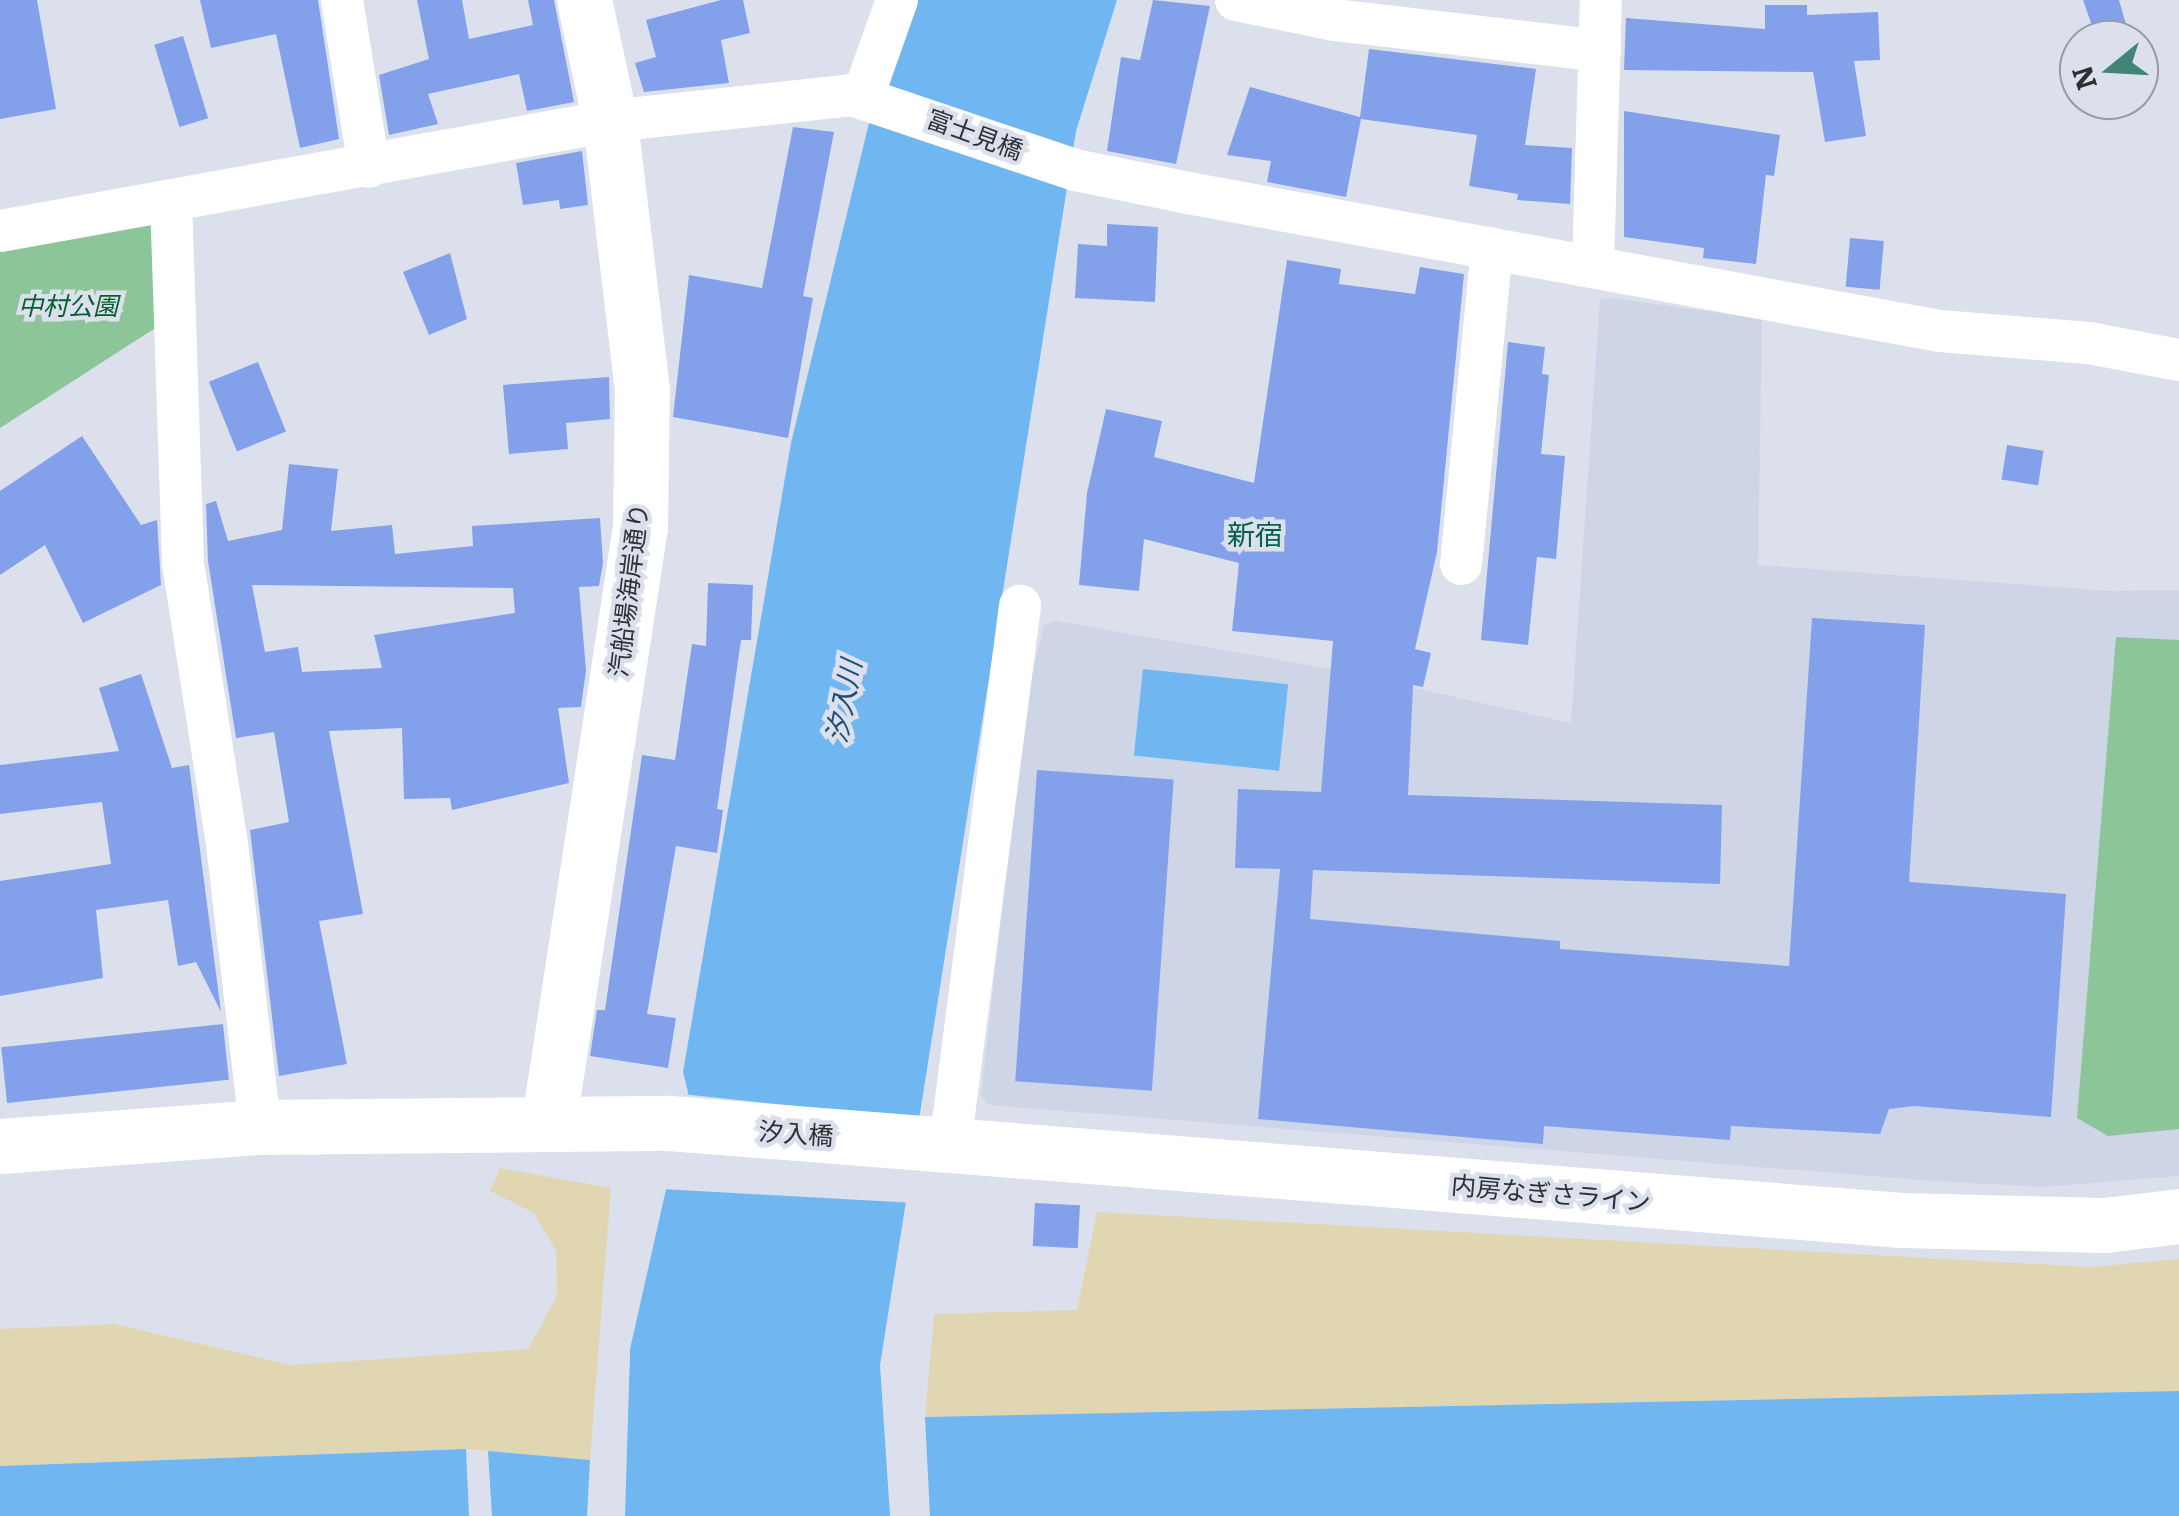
<!DOCTYPE html>
<meta charset="utf-8">
<style>
body{margin:0}
#map{position:relative;width:2179px;height:1516px;overflow:hidden;background:#dbe0ec;font-family:Literata,"Noto Sans JP",serif}
div>[style]{position:absolute}
[style*='--x']{left:calc(var(--x)*1px);top:calc(var(--y)*1px);width:calc(var(--w)*1px);rotate:calc(var(--a)*1deg)}
.built>*{inset:0;background:#cdd5e7}
.green>*{inset:0;background:#8cc698}
.sand>*{inset:0;background:#e0d7b2}
.water>*{inset:0;background:#70b7f2;transform-origin:0 0}
.pier>*{inset:0;background:#dbe0ec;transform-origin:0 0}
.building>*{inset:0;background:#83a1ea;transform-origin:0 0}
.street>*{height:42px;margin:-21px;padding:0 21px;transform-origin:21px;border-radius:21px;background:#fff}
.secondary>*{height:55px;margin:-27.5px;padding:0 27.5px;transform-origin:27.5px;border-radius:27.5px;background:#fff}
span{translate:-50% -50%;white-space:nowrap;text-align:center;line-height:1.15;-webkit-text-stroke:9px #dbe0ec;paint-order:stroke}
.street-label{font-size:25px;color:#2e3035}
.park-label{font-size:25px;color:#06602c;font-style:italic}
.neighbourhood-label{font-size:28px;color:#046051}
.water-label{font-size:28px;color:#1d5077;font-style:italic}
.north{position:absolute;left:2059px;top:20px;width:100px;height:100px;box-sizing:border-box;background:#dbe0ec;border:2px solid #969aa3;border-radius:50%;rotate:252deg;font-size:28px;font-weight:700;line-height:40px;text-align:center;color:#2e3035}
.north::after{content:'';display:block;margin:auto;width:35px;height:45px;background:#428475;clip-path:polygon(50% 0,100% 100%,50% 72%,0 100%)}
</style>
<div id="map">
<div class="built">
<div style="clip-path:polygon(1612px 298px,1762px 319px,1758px 565px,2111px 591px,2179px 590px,2179px 1176px,2042px 1187px,1932px 1181px,989px 1105px,981px 1095px,1026px 700px,1044px 625px,1056px 621px,1326px 668px,1571px 723px,1600px 299px)"></div>
</div>
<div class="green">
<div style="clip-path:polygon(158px 218px,160px 325px,0 428px,0 249px)"></div>
<div style="clip-path:polygon(2116px 637px,2179px 640px,2179px 1129px,2108px 1136px,2077px 1118px)"></div>
</div>
<div class="sand">
<div style="clip-path:polygon(500px 1168px,611px 1188px,590px 1460px,466px 1449px,0 1466px,0 1329px,115px 1324px,291px 1365px,528px 1349px,557px 1296px,556px 1251px,534px 1213px,490px 1191px)"></div>
<div style="clip-path:polygon(1097px 1212px,2090px 1267px,2179px 1259px,2179px 1391px,925px 1417px,934px 1314px,1077px 1310px)"></div>
</div>
<div class="water">
<div style="clip-path:polygon(910px 0,1117px 0,1076px 131px,880px 1365px,890px 1516px,625px 1516px,630px 1349px,688px 1092px,683px 1072px,791px 443px,879px 82px)"></div>
<div style="left:1143px;top:669px;width:146px;height:87px;rotate:6deg"></div>
<div style="clip-path:polygon(2179px 1391px,2179px 1516px,930px 1516px,925px 1417px)"></div>
<div style="clip-path:polygon(466px 1449px,469px 1516px,0 1516px,0 1466px)"></div>
<div style="clip-path:polygon(488px 1451px,590px 1460px,587px 1516px,492px 1516px)"></div>
</div>
<div class="pier">
<div style="clip-path:polygon(682px 1094px,926px 1120px,915px 1203px,662px 1189px)"></div>
<div style="left:630px;top:1349px;width:167px;height:5px;rotate:92deg"></div>
</div>
<div class="building">
<div style="clip-path:polygon(0 0,37px 0,56px 109px,0 119px)"></div>
<div style="clip-path:polygon(200px 0,318px 0,339px 139px,300px 148px,276px 34px,211px 48px)"></div>
<div style="clip-path:polygon(417px 0,462px 0,469px 39px,533px 25px,528px 0,554px 0,574px 102px,527px 111px,519px 74px,428px 94px,438px 124px,389px 135px,379px 75px,429px 59px)"></div>
<div style="clip-path:polygon(721px 0,743px 0,750px 33px,721px 40px,729px 83px,644px 92px,635px 63px,656px 57px,646px 20px)"></div>
<div style="clip-path:polygon(1153px 0,1210px 6px,1176px 164px,1107px 151px,1121px 57px,1140px 60px)"></div>
<div style="clip-path:polygon(2083px 0,2119px 0,2128px 31px,2097px 40px)"></div>
<div style="clip-path:polygon(1765px 5px,1807px 5px,1807px 15px,1878px 12px,1880px 60px,1854px 61px,1866px 136px,1825px 142px,1813px 72px,1624px 70px,1626px 18px,1765px 29px)"></div>
<div style="left:183px;top:36px;width:86px;height:30px;rotate:73deg"></div>
<div style="clip-path:polygon(1369px 49px,1536px 69px,1525px 145px,1572px 148px,1570px 204px,1517px 200px,1518px 194px,1469px 186px,1477px 135px,1361px 119px,1346px 197px,1267px 182px,1271px 161px,1227px 155px,1250px 87px,1360px 117px)"></div>
<div style="clip-path:polygon(1624px 111px,1780px 135px,1774px 176px,1766px 175px,1756px 264px,1703px 258px,1704px 248px,1624px 237px)"></div>
<div style="clip-path:polygon(793px 127px,834px 132px,803px 296px,813px 298px,788px 438px,673px 417px,689px 275px,762px 288px)"></div>
<div style="clip-path:polygon(582px 151px,588px 205px,560px 209px,559px 200px,523px 205px,516px 163px)"></div>
<div style="clip-path:polygon(1107px 224px,1158px 227px,1155px 302px,1075px 298px,1078px 244px,1107px 246px)"></div>
<div style="left:1850px;top:238px;width:34px;height:49px;rotate:5deg"></div>
<div style="clip-path:polygon(450px 253px,467px 319px,429px 335px,403px 272px)"></div>
<div style="clip-path:polygon(1287px 260px,1341px 269px,1339px 284px,1415px 294px,1420px 267px,1464px 274px,1437px 552px,1415px 649px,1431px 653px,1423px 687px,1413px 685px,1408px 795px,1722px 805px,1720px 884px,1313px 870px,1310px 919px,1560px 941px,1560px 949px,1789px 966px,1812px 618px,1925px 625px,1909px 882px,2066px 894px,2051px 1117px,1914px 1106px,1889px 1109px,1880px 1134px,1731px 1126px,1730px 1140px,1544px 1126px,1543px 1144px,1258px 1119px,1280px 869px,1235px 868px,1238px 789px,1321px 792px,1333px 641px,1232px 631px,1239px 563px,1144px 539px,1139px 591px,1079px 585px,1087px 493px,1106px 409px,1162px 421px,1154px 457px,1254px 483px)"></div>
<div style="clip-path:polygon(1508px 342px,1545px 347px,1542px 374px,1549px 375px,1541px 454px,1565px 456px,1556px 559px,1537px 557px,1528px 645px,1481px 640px)"></div>
<div style="left:258px;top:362px;width:75px;height:53px;rotate:68deg"></div>
<div style="clip-path:polygon(609px 377px,610px 419px,566px 423px,568px 449px,509px 454px,503px 385px)"></div>
<div style="clip-path:polygon(82px 436px,141px 525px,157px 520px,161px 585px,83px 623px,45px 545px,0 575px,0 491px)"></div>
<div style="left:2007px;top:445px;width:37px;height:35px;rotate:9deg"></div>
<div style="clip-path:polygon(evenodd,289px 464px,338px 469px,331px 531px,392px 525px,395px 554px,473px 546px,472px 526px,600px 518px,603px 563px,599px 586px,579px 587px,586px 670px,581px 707px,558px 708px,569px 783px,452px 810px,450px 798px,404px 799px,402px 728px,329px 731px,363px 914px,319px 921px,347px 1064px,279px 1076px,250px 830px,289px 822px,274px 732px,236px 738px,208px 561px,206px 504px,216px 501px,228px 541px,282px 530px,289px 464px,252px 585px,513px 588px,515px 613px,374px 635px,382px 668px,302px 672px,298px 647px,265px 652px,252px 585px)"></div>
<div style="clip-path:polygon(708px 583px,753px 585px,751px 640px,741px 640px,717px 809px,723px 810px,717px 853px,676px 846px,647px 1014px,676px 1018px,668px 1068px,590px 1056px,597px 1010px,605px 1010px,642px 755px,675px 760px,692px 644px,706px 646px)"></div>
<div style="clip-path:polygon(141px 674px,172px 768px,189px 765px,221px 1012px,196px 962px,178px 966px,168px 900px,96px 910px,103px 978px,0 996px,0 881px,111px 864px,102px 802px,0 814px,0 765px,119px 751px,99px 688px)"></div>
<div style="left:1037px;top:770px;width:137px;height:312px;rotate:4deg"></div>
<div style="left:223px;top:1024px;width:56px;height:223px;rotate:84deg"></div>
<div style="left:1035px;top:1203px;width:45px;height:43px;rotate:3deg"></div>
</div>
<div class="street">
<div style="--x:342;--y:0;--w:169;--a:80.8"></div>
<div style="--x:1236;--y:0;--w:100;--a:11.5"></div>
<div style="--x:1334;--y:20;--w:268;--a:6.6"></div>
<div style="--x:863;--y:96;--w:102;--a:-70.5"></div>
<div style="--x:171;--y:200;--w:363;--a:88.1"></div>
<div style="--x:183;--y:563;--w:284;--a:81.1"></div>
<div style="--x:227;--y:844;--w:285;--a:83.3"></div>
<div style="--x:0;--y:231;--w:620;--a:-10.22"></div>
<div style="--x:610;--y:121;--w:243;--a:-6.1"></div>
<div style="--x:852;--y:95;--w:235;--a:18.6"></div>
<div style="--x:1075;--y:170;--w:115;--a:11.5"></div>
<div style="--x:1188;--y:193;--w:765;--a:10.4"></div>
<div style="--x:1940;--y:331;--w:149;--a:4.6"></div>
<div style="--x:2089;--y:343;--w:92;--a:10.7"></div>
<div style="--x:1593;--y:266;--w:266;--a:-88.3"></div>
<div style="--x:1461;--y:564;--w:317;--a:-84.4"></div>
<div style="--x:950;--y:1145;--w:544;--a:-82.6"></div>
</div>
<div class="secondary">
<div style="--x:549;--y:1120;--w:600;--a:-81.28"></div>
<div style="--x:640;--y:527;--w:137;--a:-89.2"></div>
<div style="--x:642;--y:390;--w:271;--a:-96.8"></div>
<div style="--x:610;--y:121;--w:124;--a:-102.1"></div>
<div style="--x:0;--y:1146;--w:261;--a:-4.2"></div>
<div style="--x:260;--y:1127;--w:409;--a:-0.6"></div>
<div style="--x:669;--y:1123;--w:1236;--a:4.5"></div>
<div style="--x:1901;--y:1220;--w:204;--a:1.4"></div>
<div style="--x:2105;--y:1225;--w:75;--a:-6.9"></div>
</div>
<div class="street-label">
<span style="left:975px;top:134px;rotate:20deg">富士見橋</span>
<span style="left:628px;top:590px;rotate:-83deg">汽船場海岸通り</span>
<span style="left:796px;top:1133px;rotate:4deg">汐入橋</span>
<span style="left:1551px;top:1193px;rotate:5deg">内房なぎさライン</span>
</div>
<div class="park-label">
<span style="left:68px;top:305px">中村公園</span>
</div>
<div class="neighbourhood-label">
<span style="left:1255px;top:533px">新宿</span>
</div>
<div class="water-label">
<span style="left:842px;top:701px;rotate:-79deg">汐入川</span>
</div>
<div class="north">N</div>
</div>
